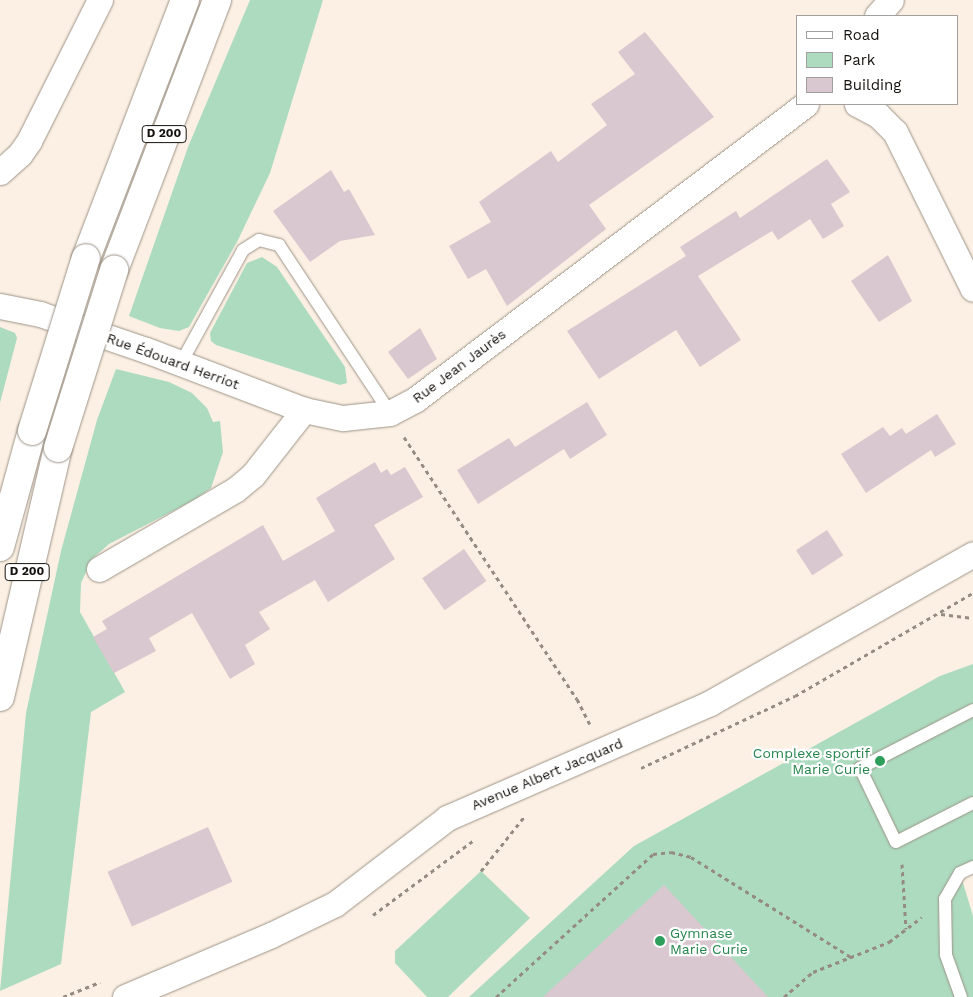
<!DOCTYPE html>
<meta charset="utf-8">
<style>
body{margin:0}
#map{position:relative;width:973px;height:997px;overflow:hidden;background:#fbf0e3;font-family:"Work Sans",sans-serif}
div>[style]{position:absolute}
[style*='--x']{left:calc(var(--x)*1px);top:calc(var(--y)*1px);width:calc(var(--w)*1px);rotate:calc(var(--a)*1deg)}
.green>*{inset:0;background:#acdbbf}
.building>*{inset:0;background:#d9c8cf;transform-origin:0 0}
.path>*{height:3px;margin-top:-1.5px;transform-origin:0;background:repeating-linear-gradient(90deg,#948c83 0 4px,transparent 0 8px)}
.roads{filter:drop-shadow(0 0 1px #9d9387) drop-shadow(0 0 1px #9d9387)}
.lane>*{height:12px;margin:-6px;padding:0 6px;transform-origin:6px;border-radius:6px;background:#fff}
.street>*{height:25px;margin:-12.5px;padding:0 12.5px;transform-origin:12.5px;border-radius:12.5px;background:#fff}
.primary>*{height:28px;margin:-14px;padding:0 14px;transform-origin:14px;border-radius:14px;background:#fff}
.bridges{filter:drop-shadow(0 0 1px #9d9387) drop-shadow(0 0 1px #9d9387)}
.primary-bridge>*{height:28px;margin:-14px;padding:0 14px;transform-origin:14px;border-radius:14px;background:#fff}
.dots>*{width:14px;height:14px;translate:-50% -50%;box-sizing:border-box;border:2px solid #fff;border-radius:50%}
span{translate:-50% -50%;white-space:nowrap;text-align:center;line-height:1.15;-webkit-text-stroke:4.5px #fff;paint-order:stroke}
.shield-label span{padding:1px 4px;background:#fff;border:1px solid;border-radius:4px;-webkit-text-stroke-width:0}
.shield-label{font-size:12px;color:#15110d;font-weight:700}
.street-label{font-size:14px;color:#15110d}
.leisure-label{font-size:14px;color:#27864d}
.right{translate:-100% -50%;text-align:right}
.left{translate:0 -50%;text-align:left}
.legend{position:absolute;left:796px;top:15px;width:162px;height:90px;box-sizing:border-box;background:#fff;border:1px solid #a1a09e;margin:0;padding:6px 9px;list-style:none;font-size:15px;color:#15110d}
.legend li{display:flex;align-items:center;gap:10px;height:25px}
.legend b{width:25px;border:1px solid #a1a09e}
</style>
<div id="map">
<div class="green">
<div style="clip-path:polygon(250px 0,323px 0,270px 173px,238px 240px,189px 327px,179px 331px,160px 328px,129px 316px,188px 147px)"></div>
<div style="clip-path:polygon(262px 257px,277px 267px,345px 367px,347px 383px,340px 385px,216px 345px,211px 341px,210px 333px,247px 263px)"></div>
<div style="clip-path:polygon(0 327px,15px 333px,17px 338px,0 403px)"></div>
<div style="clip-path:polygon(116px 369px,169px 382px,192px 393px,207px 408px,213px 422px,220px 421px,223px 452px,211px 488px,194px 500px,109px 544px,92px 559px,81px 583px,80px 612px,125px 692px,91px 712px,61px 964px,0 991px,26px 713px,61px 551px,97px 420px)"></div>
<div style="clip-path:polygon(973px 664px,973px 867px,960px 873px,973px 916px,973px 997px,469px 997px,634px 846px,940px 676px)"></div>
<div style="clip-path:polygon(481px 871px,530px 918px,448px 997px,427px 997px,395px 963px,395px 951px)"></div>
</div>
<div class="building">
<div style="clip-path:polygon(645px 32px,714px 117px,589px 205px,606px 229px,507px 306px,486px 269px,468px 279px,449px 246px,491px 222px,479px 202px,551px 151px,558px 162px,607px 125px,591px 104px,635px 74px,618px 52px)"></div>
<div style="clip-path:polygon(827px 159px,850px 192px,831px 204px,844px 226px,823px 239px,810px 219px,778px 240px,772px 231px,698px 276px,741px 340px,700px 367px,676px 330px,599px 379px,567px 331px,686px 256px,680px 247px,736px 211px,740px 218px)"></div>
<div style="clip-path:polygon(331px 170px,344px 192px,349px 189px,375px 235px,340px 241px,310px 262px,273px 211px)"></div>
<div style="clip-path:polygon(888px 255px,912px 301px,879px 322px,851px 281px)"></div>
<div style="clip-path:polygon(420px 328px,437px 359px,408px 379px,388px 352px)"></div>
<div style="clip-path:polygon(587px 402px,607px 435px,570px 459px,564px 449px,478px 504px,457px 470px,509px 438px,515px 447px)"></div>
<div style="clip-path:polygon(937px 414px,956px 444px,935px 457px,931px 450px,866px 493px,841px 454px,883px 427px,890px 436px,902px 428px,906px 434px)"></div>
<div style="clip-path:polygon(375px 462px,381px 473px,387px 469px,391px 475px,405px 467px,423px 497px,374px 525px,395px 559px,328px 602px,315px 580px,259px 612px,270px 629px,245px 645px,255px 664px,230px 679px,192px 613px,149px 638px,156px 651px,114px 673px,93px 637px,107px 629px,102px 621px,263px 525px,283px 561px,335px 531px,316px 498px)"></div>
<div style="left:827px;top:530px;width:30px;height:37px;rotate:57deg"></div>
<div style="left:464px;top:549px;width:39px;height:51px;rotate:55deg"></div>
<div style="left:208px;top:827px;width:60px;height:110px;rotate:66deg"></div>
<div style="clip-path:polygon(664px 885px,768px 997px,543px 997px)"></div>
</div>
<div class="path">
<div style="--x:404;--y:437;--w:314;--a:56.6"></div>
<div style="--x:577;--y:699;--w:28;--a:63"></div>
<div style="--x:941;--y:614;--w:32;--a:7"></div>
<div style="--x:641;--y:768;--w:170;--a:-25.1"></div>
<div style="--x:795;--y:696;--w:206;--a:-30.1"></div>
<div style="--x:902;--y:864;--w:65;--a:86.5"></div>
<div style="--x:481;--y:871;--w:69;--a:-51.5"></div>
<div style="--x:373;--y:915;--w:126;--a:-36.6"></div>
<div style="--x:63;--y:997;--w:40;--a:-22"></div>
<div style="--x:496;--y:997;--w:212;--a:-42.3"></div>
<div style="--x:653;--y:854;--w:18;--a:-6"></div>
<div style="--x:671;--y:852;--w:21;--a:14"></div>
<div style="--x:691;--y:857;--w:189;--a:32"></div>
<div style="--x:784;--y:997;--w:38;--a:-41"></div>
<div style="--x:813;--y:972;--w:82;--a:-21.5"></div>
<div style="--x:889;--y:942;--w:41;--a:-37.1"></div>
</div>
<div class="roads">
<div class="lane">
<div style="--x:181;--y:363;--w:129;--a:-61.2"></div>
<div style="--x:243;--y:250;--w:19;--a:-32"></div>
<div style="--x:259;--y:240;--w:21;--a:14"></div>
<div style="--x:279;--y:245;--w:201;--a:56.5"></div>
<div style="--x:973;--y:710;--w:127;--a:152.8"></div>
<div style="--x:860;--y:768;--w:82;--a:64.1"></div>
<div style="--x:896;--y:842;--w:86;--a:-26.9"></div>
<div style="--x:961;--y:997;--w:45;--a:-109.7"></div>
<div style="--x:946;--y:955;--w:56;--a:-91"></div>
<div style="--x:945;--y:899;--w:30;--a:-60"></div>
<div style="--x:960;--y:873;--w:14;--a:-25"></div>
</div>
<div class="street">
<div style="--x:877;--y:16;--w:21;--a:-49"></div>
<div style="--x:857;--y:104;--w:24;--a:28"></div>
<div style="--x:878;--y:115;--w:24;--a:45"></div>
<div style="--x:895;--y:132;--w:175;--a:63.6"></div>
<div style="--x:0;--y:172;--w:27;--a:-42"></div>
<div style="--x:20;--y:154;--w:16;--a:-55"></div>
<div style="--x:29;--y:141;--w:158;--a:-63.3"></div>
<div style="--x:0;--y:306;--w:41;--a:11.3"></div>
<div style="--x:40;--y:314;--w:112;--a:18.8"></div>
<div style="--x:146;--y:350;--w:169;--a:20.8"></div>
<div style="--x:304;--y:410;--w:40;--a:12"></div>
<div style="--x:343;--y:418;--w:47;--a:-6.1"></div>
<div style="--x:390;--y:413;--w:30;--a:-28"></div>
<div style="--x:416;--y:399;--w:489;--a:-37.1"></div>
<div style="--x:99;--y:569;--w:157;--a:-30.2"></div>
<div style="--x:235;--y:490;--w:23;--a:-40"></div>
<div style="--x:253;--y:475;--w:83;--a:-51.9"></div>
<div style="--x:125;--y:997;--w:159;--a:-23"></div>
<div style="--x:271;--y:935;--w:71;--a:-25.8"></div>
<div style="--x:335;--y:904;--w:141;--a:-37.5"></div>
<div style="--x:447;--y:818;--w:287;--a:-23.6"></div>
<div style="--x:710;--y:703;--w:302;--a:-29.5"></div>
</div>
<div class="primary">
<div style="--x:86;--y:258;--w:276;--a:-69"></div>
<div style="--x:114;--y:270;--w:289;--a:-69.1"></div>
<div style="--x:0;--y:547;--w:120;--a:-74.6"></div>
<div style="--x:0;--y:697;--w:256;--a:-76.9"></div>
</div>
</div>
<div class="bridges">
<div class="primary-bridge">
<div style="--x:32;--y:431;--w:181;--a:-72.7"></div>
<div style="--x:58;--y:448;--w:187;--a:-72.5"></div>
</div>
</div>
<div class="dots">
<div style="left:880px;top:761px;background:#2e9e5b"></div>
<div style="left:660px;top:941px;background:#2e9e5b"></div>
</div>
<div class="shield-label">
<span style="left:164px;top:134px">D 200</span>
<span style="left:27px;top:572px">D 200</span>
</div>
<div class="street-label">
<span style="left:173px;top:361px;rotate:20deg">Rue Édouard Herriot</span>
<span style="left:459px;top:366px;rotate:-37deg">Rue Jean Jaurès</span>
<span style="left:547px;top:774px;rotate:-23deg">Avenue Albert Jacquard</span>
</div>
<div class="leisure-label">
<span class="right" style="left:870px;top:761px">Complexe sportif<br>Marie Curie</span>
<span class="left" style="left:670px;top:941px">Gymnase<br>Marie Curie</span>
</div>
<ul class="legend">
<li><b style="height:6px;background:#fff"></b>Road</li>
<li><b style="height:14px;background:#acdbbf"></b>Park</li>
<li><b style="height:14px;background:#d9c8cf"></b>Building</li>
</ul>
</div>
